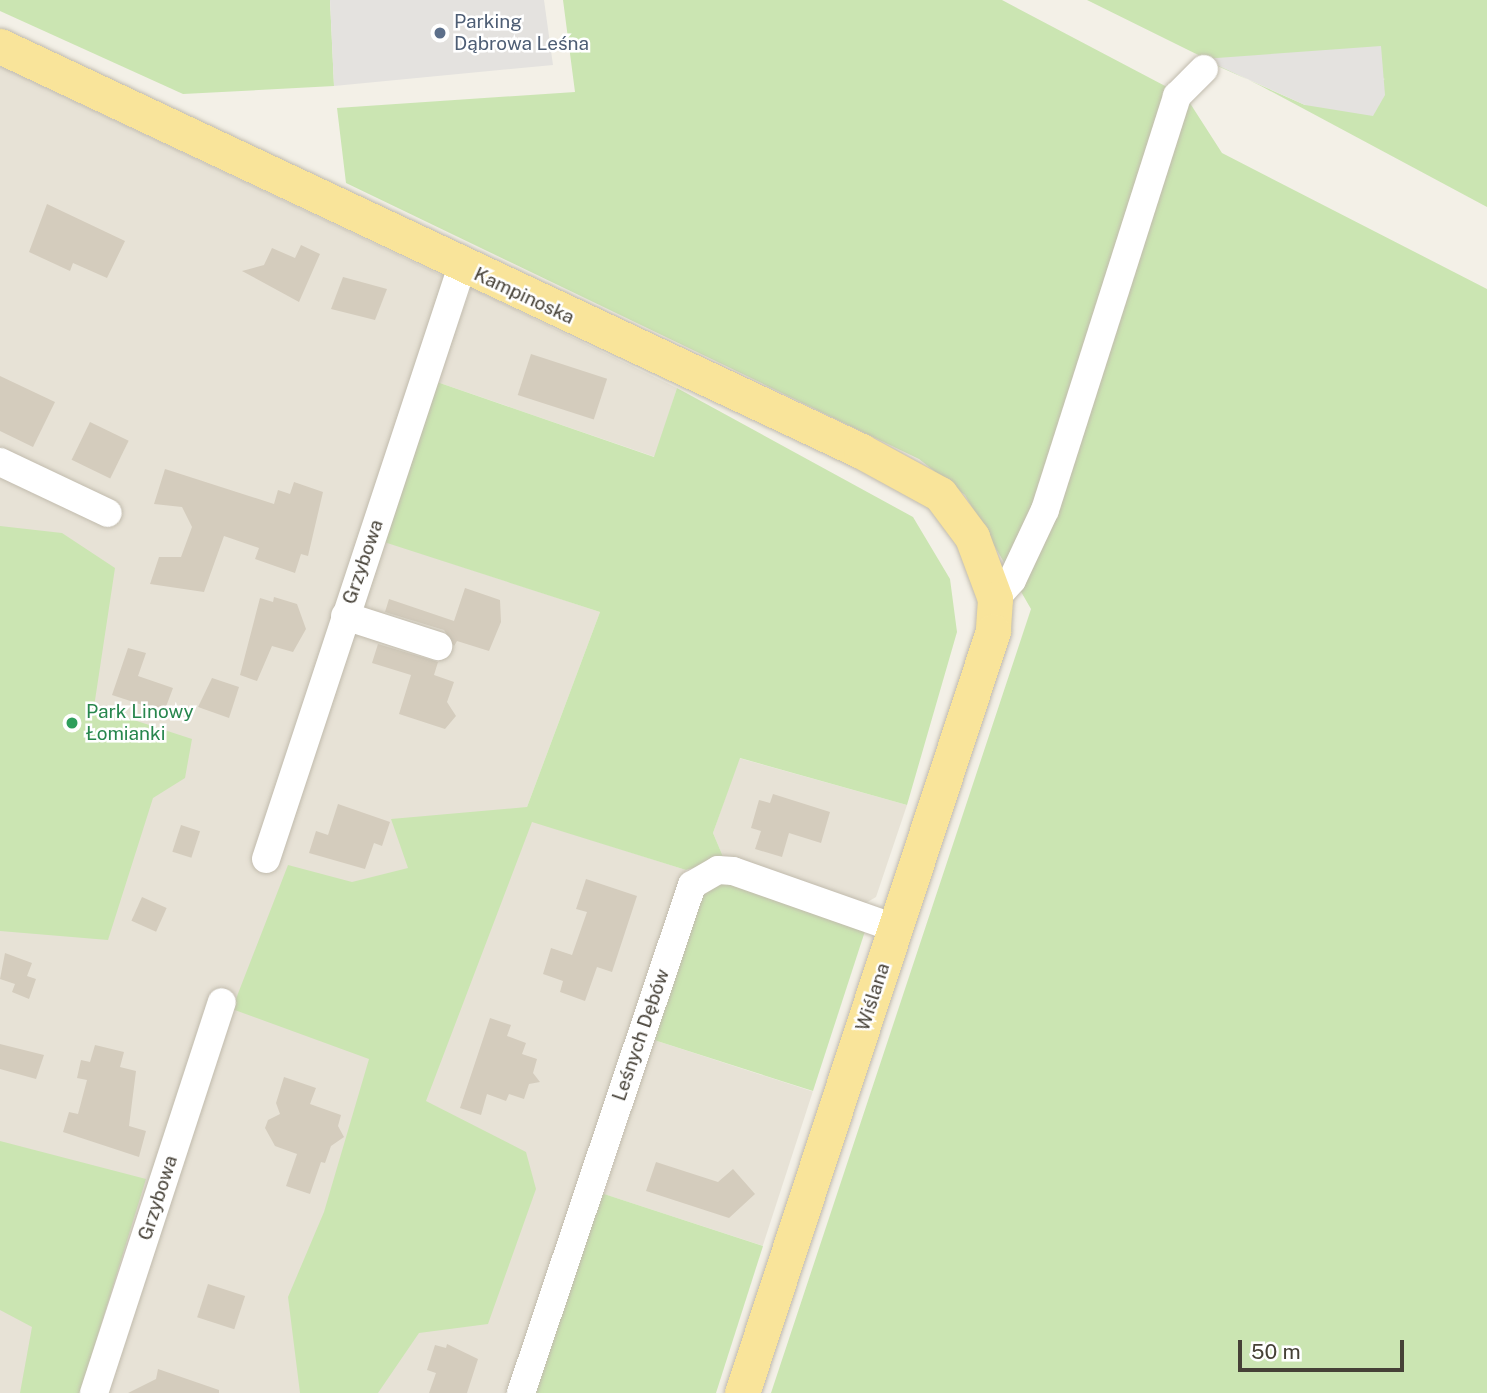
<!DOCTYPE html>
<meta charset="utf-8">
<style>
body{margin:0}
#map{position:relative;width:1487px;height:1393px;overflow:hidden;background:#f3f0e7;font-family:"Public Sans",sans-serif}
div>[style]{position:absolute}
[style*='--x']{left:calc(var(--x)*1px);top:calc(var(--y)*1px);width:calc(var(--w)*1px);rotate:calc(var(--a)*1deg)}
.residential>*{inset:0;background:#e7e2d6;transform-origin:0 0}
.green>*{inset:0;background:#cbe5b2}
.parking>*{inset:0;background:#e4e2df}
.building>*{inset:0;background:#d4ccbd;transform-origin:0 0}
.roads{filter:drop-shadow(0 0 2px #c1bbad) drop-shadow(0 0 2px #c1bbad)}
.minor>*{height:28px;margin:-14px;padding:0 14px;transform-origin:14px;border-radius:14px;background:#fff}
.major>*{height:35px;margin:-17.5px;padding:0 17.5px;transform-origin:17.5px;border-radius:17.5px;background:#f9e49a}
.dots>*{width:19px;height:19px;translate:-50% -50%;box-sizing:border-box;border:4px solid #fff;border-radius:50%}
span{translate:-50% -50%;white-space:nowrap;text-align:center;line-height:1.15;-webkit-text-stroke:5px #fff;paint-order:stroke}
.service-label{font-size:19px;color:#4e5e75}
.left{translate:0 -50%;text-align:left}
.street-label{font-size:19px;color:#464137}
.leisure-label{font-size:19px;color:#27864d}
.scale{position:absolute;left:1238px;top:1340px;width:166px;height:32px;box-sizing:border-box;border:4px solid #464137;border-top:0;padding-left:9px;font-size:21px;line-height:24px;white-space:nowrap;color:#464137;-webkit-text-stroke:5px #fff;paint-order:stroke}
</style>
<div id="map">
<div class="residential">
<div style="clip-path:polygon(0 66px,447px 278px,368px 505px,384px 541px,600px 612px,527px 807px,532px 821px,686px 870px,507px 1393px,0 1393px)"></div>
<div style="clip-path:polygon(471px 288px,677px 388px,655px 457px,437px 382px)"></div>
<div style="clip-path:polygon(739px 758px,907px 805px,876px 897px,864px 904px,724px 859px,713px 833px)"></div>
<div style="left:654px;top:1040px;width:167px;height:162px;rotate:18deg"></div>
</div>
<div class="green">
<div style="clip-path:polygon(0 0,330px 0,334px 86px,183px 94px,0 11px)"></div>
<div style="clip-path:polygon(563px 0,1002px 0,1186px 97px,1222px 153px,1487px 289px,1487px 1393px,771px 1393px,1031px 609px,965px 495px,919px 459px,346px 183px,337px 108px,575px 92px)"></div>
<div style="clip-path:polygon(evenodd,1087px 0,1487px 0,1487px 207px,1261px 86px,1087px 0,1273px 55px,1385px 79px,1305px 105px,1204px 60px,1273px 55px)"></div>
<div style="clip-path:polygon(437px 382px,654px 457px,677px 388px,913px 517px,950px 579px,957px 632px,907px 805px,740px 758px,713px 833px,724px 859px,686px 870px,532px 822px,426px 1101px,526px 1152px,536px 1189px,488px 1324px,419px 1333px,378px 1393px,300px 1393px,288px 1297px,324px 1212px,369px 1059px,232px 1009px,288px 865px,352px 882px,408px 868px,391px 819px,527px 807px,600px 612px,384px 542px)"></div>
<div style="clip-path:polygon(0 526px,62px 533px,115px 568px,94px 707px,192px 739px,185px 778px,153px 798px,108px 940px,0 931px)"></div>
<div style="clip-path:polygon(713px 879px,866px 928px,813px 1091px,654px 1040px,700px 883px)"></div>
<div style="clip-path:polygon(0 1141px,146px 1179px,80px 1393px,20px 1393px,32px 1327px,0 1310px)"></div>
<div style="clip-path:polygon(598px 1192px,763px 1246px,716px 1393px,532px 1393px)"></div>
</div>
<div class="parking">
<div style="clip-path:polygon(330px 0,544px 0,553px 65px,334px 86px)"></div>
<div style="clip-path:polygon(1381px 46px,1385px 95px,1373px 116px,1305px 105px,1203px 59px)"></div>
</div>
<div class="building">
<div style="clip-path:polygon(47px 204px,125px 241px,107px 278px,73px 263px,70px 271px,29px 252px)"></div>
<div style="clip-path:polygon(301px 245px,320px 254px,299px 302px,242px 271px,264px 265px,272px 248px,295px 258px)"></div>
<div style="clip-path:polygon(343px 277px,387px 289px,375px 320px,331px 309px)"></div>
<div style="left:531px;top:354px;width:80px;height:43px;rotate:18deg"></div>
<div style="clip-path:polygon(0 376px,55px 402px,33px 447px,0 431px)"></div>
<div style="left:90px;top:422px;width:43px;height:42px;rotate:26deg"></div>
<div style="clip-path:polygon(165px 469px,274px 504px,278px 490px,290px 494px,294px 482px,323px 492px,308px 556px,301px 554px,295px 573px,255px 559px,259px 548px,224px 536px,204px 592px,150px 584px,159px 557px,181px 557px,192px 527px,182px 507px,154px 504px)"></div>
<div style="clip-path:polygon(465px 588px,500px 600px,501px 622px,489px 651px,457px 641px,454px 646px,444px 630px,385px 612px,389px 599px,454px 621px)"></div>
<div style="clip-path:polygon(274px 597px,297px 604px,306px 629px,293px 652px,272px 646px,257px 681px,240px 675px,260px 598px,273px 602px)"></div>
<div style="clip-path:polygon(378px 644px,438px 662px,434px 675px,454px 682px,447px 702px,456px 716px,445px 729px,399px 714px,411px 675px,372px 663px)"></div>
<div style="clip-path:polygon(128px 648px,146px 653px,138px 676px,173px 688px,164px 712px,112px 695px)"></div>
<div style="clip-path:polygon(212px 678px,239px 687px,229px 718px,198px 707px)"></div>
<div style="clip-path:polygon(773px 794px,830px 812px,821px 843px,789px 833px,782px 857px,755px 849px,761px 831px,751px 828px,759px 800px,770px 803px)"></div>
<div style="clip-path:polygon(338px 804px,390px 822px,382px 846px,374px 843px,365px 869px,309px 853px,316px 831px,328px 835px)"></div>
<div style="left:181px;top:825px;width:20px;height:28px;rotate:18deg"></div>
<div style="clip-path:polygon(586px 879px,637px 896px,612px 972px,597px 967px,585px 1001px,560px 992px,563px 981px,543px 974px,551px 948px,572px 955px,587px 912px,576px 909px)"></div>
<div style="left:142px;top:897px;width:27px;height:26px;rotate:24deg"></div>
<div style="clip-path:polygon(5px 953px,32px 963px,27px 976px,36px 979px,29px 999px,12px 992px,15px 984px,0 979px)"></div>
<div style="clip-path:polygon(490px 1018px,511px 1025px,507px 1036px,526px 1043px,522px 1054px,537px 1059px,533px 1073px,540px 1082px,529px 1084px,524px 1099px,509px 1094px,506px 1101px,487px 1094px,481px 1115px,460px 1108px)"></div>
<div style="clip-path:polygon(0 1044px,44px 1055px,36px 1079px,0 1069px)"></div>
<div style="clip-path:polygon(95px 1045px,124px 1052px,120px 1067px,136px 1071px,129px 1126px,146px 1131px,139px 1157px,63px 1132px,69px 1112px,78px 1114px,87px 1080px,77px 1078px,81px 1060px,90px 1062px)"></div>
<div style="clip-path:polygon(284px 1077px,316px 1088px,310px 1104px,341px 1115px,338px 1126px,344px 1137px,331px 1146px,325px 1163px,321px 1162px,310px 1194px,286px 1186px,297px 1154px,275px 1146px,265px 1128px,268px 1120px,280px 1114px,276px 1103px)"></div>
<div style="clip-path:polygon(656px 1162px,718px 1182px,733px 1169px,755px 1194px,729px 1218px,646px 1191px)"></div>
<div style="left:208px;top:1284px;width:39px;height:35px;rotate:18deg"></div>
<div style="clip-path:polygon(447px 1344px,478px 1359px,467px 1393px,429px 1393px,436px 1373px,427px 1370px,435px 1345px,446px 1348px)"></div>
<div style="clip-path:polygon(158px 1369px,219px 1390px,219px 1393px,128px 1393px,156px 1379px)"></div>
</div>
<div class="roads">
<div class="minor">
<div style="--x:0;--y:462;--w:119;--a:25.3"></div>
<div style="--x:995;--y:599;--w:25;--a:-48"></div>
<div style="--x:1012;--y:580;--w:77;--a:-64.8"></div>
<div style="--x:1045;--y:510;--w:435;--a:-72.3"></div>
<div style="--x:1177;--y:96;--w:38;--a:-45"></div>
<div style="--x:345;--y:616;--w:98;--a:17.9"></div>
<div style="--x:266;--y:859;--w:625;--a:-71.71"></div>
<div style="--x:94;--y:1393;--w:411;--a:-71.9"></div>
<div style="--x:521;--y:1393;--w:536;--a:-71.4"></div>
<div style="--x:692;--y:885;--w:30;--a:-30"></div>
<div style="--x:718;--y:870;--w:15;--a:4"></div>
<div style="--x:733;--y:871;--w:172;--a:19.4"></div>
</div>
<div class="major">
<div style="--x:0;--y:46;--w:951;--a:25.19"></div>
<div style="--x:861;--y:451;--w:90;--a:28.6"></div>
<div style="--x:940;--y:494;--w:54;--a:53.3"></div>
<div style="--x:972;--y:537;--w:66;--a:69.6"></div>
<div style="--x:995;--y:599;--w:32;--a:94"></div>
<div style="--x:993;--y:631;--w:802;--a:108.23"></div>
</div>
</div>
<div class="dots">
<div style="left:440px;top:33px;background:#5c6f8a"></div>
<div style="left:72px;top:723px;background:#2e9e5b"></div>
</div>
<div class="service-label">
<span class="left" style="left:454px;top:33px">Parking<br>Dąbrowa Leśna</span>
</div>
<div class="street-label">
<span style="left:524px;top:296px;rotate:25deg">Kampinoska</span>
<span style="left:363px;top:562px;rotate:-71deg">Grzybowa</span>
<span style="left:873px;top:997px;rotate:-72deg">Wiślana</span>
<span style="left:641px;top:1035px;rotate:-71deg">Leśnych Dębów</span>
<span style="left:158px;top:1198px;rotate:-72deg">Grzybowa</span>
</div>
<div class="leisure-label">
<span class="left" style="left:86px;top:723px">Park Linowy<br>Łomianki</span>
</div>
<div class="scale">50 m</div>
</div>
